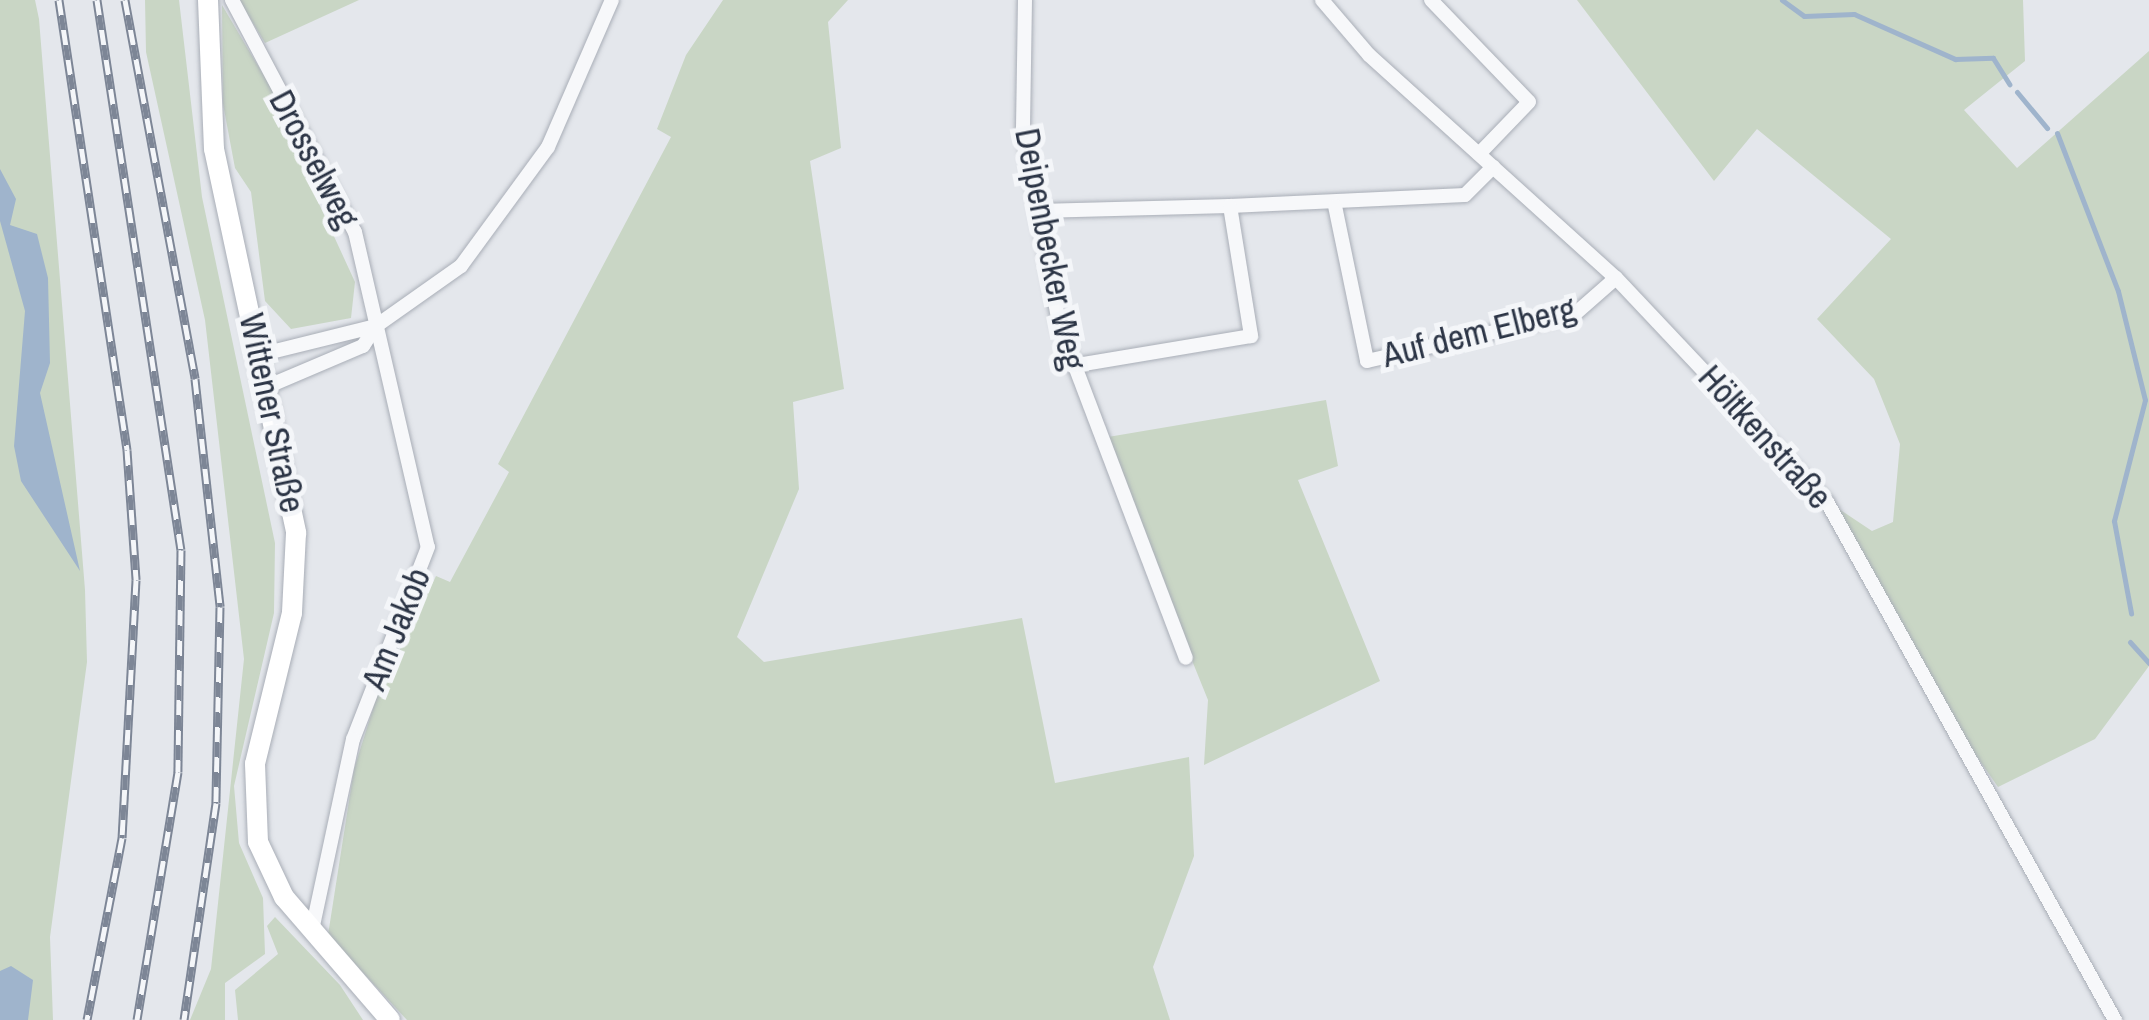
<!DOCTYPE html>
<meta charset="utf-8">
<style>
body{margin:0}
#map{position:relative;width:2149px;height:1020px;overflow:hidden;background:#e4e7ec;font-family:"Archivo Narrow",sans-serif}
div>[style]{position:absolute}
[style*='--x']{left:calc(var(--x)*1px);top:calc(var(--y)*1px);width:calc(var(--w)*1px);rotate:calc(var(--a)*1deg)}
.green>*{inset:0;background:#c9d6c5}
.water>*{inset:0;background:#9fb4cc}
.stream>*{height:5px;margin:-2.5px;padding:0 2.5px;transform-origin:2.5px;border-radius:2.5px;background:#9fb4cc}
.roads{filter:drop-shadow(0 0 2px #a9aeb7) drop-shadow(0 0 2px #a9aeb7)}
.street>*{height:14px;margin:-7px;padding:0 7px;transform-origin:7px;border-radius:7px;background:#f7f8fa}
.secondary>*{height:20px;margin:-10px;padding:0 10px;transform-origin:10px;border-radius:10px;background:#fff}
.rail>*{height:9px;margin-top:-4.5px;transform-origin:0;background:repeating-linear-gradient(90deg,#f4f6f9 0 15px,#7d8696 0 30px);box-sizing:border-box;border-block:2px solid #7d8696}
span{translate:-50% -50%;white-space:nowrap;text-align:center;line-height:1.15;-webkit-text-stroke:10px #f4f6f9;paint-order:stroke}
.street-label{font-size:35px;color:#2b3445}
</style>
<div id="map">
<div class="green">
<div style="clip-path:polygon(0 0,35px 0,39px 19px,85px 590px,87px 662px,50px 937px,53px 1020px,0 1020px)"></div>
<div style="clip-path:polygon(145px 0,179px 0,202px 197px,275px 543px,274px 613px,234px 786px,239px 843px,263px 898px,265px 954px,225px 983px,225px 1020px,190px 1020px,211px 969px,244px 659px,205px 320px,146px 52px)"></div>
<div style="clip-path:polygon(239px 0,359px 0,265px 43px)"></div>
<div style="clip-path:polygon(723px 0,848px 0,828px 22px,841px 148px,810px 161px,844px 389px,793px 402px,799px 489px,737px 637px,764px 662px,1022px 618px,1055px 783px,1189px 757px,1194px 856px,1153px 967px,1170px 1020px,407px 1020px,328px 935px,354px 769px,377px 696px,436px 576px,450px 582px,509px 472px,498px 464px,671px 137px,657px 129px,686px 55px)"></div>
<div style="clip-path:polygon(1577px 0,2023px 0,2025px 61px,1964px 110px,2017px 168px,2149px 51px,2149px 666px,2095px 739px,1998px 787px,1922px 678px,1839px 509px,1872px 531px,1893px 522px,1900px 444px,1874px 379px,1817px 319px,1891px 239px,1757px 129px,1714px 181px)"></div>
<div style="clip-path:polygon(222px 5px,306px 147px,297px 156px,355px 282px,351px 318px,291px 329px,265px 301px,251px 192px,235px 168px,223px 104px)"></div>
<div style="clip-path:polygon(1326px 400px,1338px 466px,1298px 480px,1380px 681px,1204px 765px,1208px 700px,1102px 438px)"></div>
<div style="clip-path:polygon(275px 917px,340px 985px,363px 1020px,238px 1020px,235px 990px,278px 954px,267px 926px)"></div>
</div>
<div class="water">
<div style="clip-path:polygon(0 169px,16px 199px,10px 225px,37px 234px,48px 278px,50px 363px,40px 393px,80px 571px,21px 481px,14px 446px,25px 311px,0 221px)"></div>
<div style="clip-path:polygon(11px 966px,33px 980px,28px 1020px,0 1020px,0 971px)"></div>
</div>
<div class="stream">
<div style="--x:1782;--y:0;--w:27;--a:36"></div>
<div style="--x:1804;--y:16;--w:50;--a:-2.3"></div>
<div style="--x:1854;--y:14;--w:111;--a:24"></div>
<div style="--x:1955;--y:59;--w:38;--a:-2"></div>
<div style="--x:1993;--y:58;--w:31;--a:58"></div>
<div style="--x:2017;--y:92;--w:47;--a:50.2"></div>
<div style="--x:2057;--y:133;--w:169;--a:68.9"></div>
<div style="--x:2118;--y:291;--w:112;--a:76.1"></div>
<div style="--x:2145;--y:400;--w:125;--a:104.4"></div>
<div style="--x:2114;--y:521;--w:94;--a:79.5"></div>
<div style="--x:2130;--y:642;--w:28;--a:48"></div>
</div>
<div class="roads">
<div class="street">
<div style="--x:232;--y:0;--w:263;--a:62.1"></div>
<div style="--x:355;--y:232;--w:323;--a:77"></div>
<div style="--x:428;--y:547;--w:206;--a:111.3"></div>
<div style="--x:353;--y:739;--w:196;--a:102.1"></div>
<div style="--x:1025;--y:0;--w:129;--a:90.9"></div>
<div style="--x:1023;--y:129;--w:198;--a:79.5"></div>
<div style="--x:1059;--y:324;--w:357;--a:69.2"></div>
<div style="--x:1322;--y:0;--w:72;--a:49.5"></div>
<div style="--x:1369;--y:55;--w:333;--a:42.1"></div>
<div style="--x:1616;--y:278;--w:308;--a:46.7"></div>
<div style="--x:1827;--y:502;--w:593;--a:60.93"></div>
<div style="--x:1431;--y:0;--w:141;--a:46.1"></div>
<div style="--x:1529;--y:102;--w:72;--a:133.9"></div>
<div style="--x:1230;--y:206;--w:235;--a:-2.7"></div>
<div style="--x:1465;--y:195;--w:40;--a:-45"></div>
<div style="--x:1335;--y:206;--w:158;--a:78.3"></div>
<div style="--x:1367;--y:361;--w:214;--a:-12.9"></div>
<div style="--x:1576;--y:313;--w:53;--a:-41.2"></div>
<div style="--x:1038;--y:211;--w:192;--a:-1.5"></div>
<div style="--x:1230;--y:206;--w:132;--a:80.8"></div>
<div style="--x:1251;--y:336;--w:181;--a:170.5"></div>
<div style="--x:263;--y:354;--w:116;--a:-13.9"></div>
<div style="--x:376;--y:326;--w:104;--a:-35.2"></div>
<div style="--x:461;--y:266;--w:147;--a:-53.8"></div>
<div style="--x:548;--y:147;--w:160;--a:-66.5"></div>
<div style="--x:271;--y:385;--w:100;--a:-23"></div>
<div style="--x:363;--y:346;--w:24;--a:-57"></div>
</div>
<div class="secondary">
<div style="--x:208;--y:0;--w:149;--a:87.7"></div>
<div style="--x:214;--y:149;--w:393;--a:77.9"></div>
<div style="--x:296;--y:533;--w:80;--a:92.9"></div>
<div style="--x:292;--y:613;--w:155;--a:103.8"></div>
<div style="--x:255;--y:764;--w:78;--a:87.8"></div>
<div style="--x:258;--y:842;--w:61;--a:64.7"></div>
<div style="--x:284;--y:897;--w:162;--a:49.2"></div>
</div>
</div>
<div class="rail">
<div style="--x:59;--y:0;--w:455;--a:81.4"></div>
<div style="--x:127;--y:450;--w:130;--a:86"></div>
<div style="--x:136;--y:580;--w:258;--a:93.1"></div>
<div style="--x:122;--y:838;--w:185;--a:100.9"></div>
<div style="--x:97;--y:0;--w:556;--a:81.32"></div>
<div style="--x:181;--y:550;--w:222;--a:90.8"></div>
<div style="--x:178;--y:772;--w:251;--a:99.4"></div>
<div style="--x:125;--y:0;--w:385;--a:79.5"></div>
<div style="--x:195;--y:379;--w:229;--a:83.7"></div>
<div style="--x:220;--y:607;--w:196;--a:91.2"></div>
<div style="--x:216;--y:803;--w:219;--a:98.4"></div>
</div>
<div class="street-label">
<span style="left:314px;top:159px;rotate:62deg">Drosselweg</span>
<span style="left:1050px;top:249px;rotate:79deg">Deipenbecker Weg</span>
<span style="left:1479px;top:332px;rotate:-14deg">Auf dem Elberg</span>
<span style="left:272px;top:413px;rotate:78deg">Wittener Straße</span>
<span style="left:1765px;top:437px;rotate:48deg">Höltkenstraße</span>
<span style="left:396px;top:629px;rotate:-68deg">Am Jakob</span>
</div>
</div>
